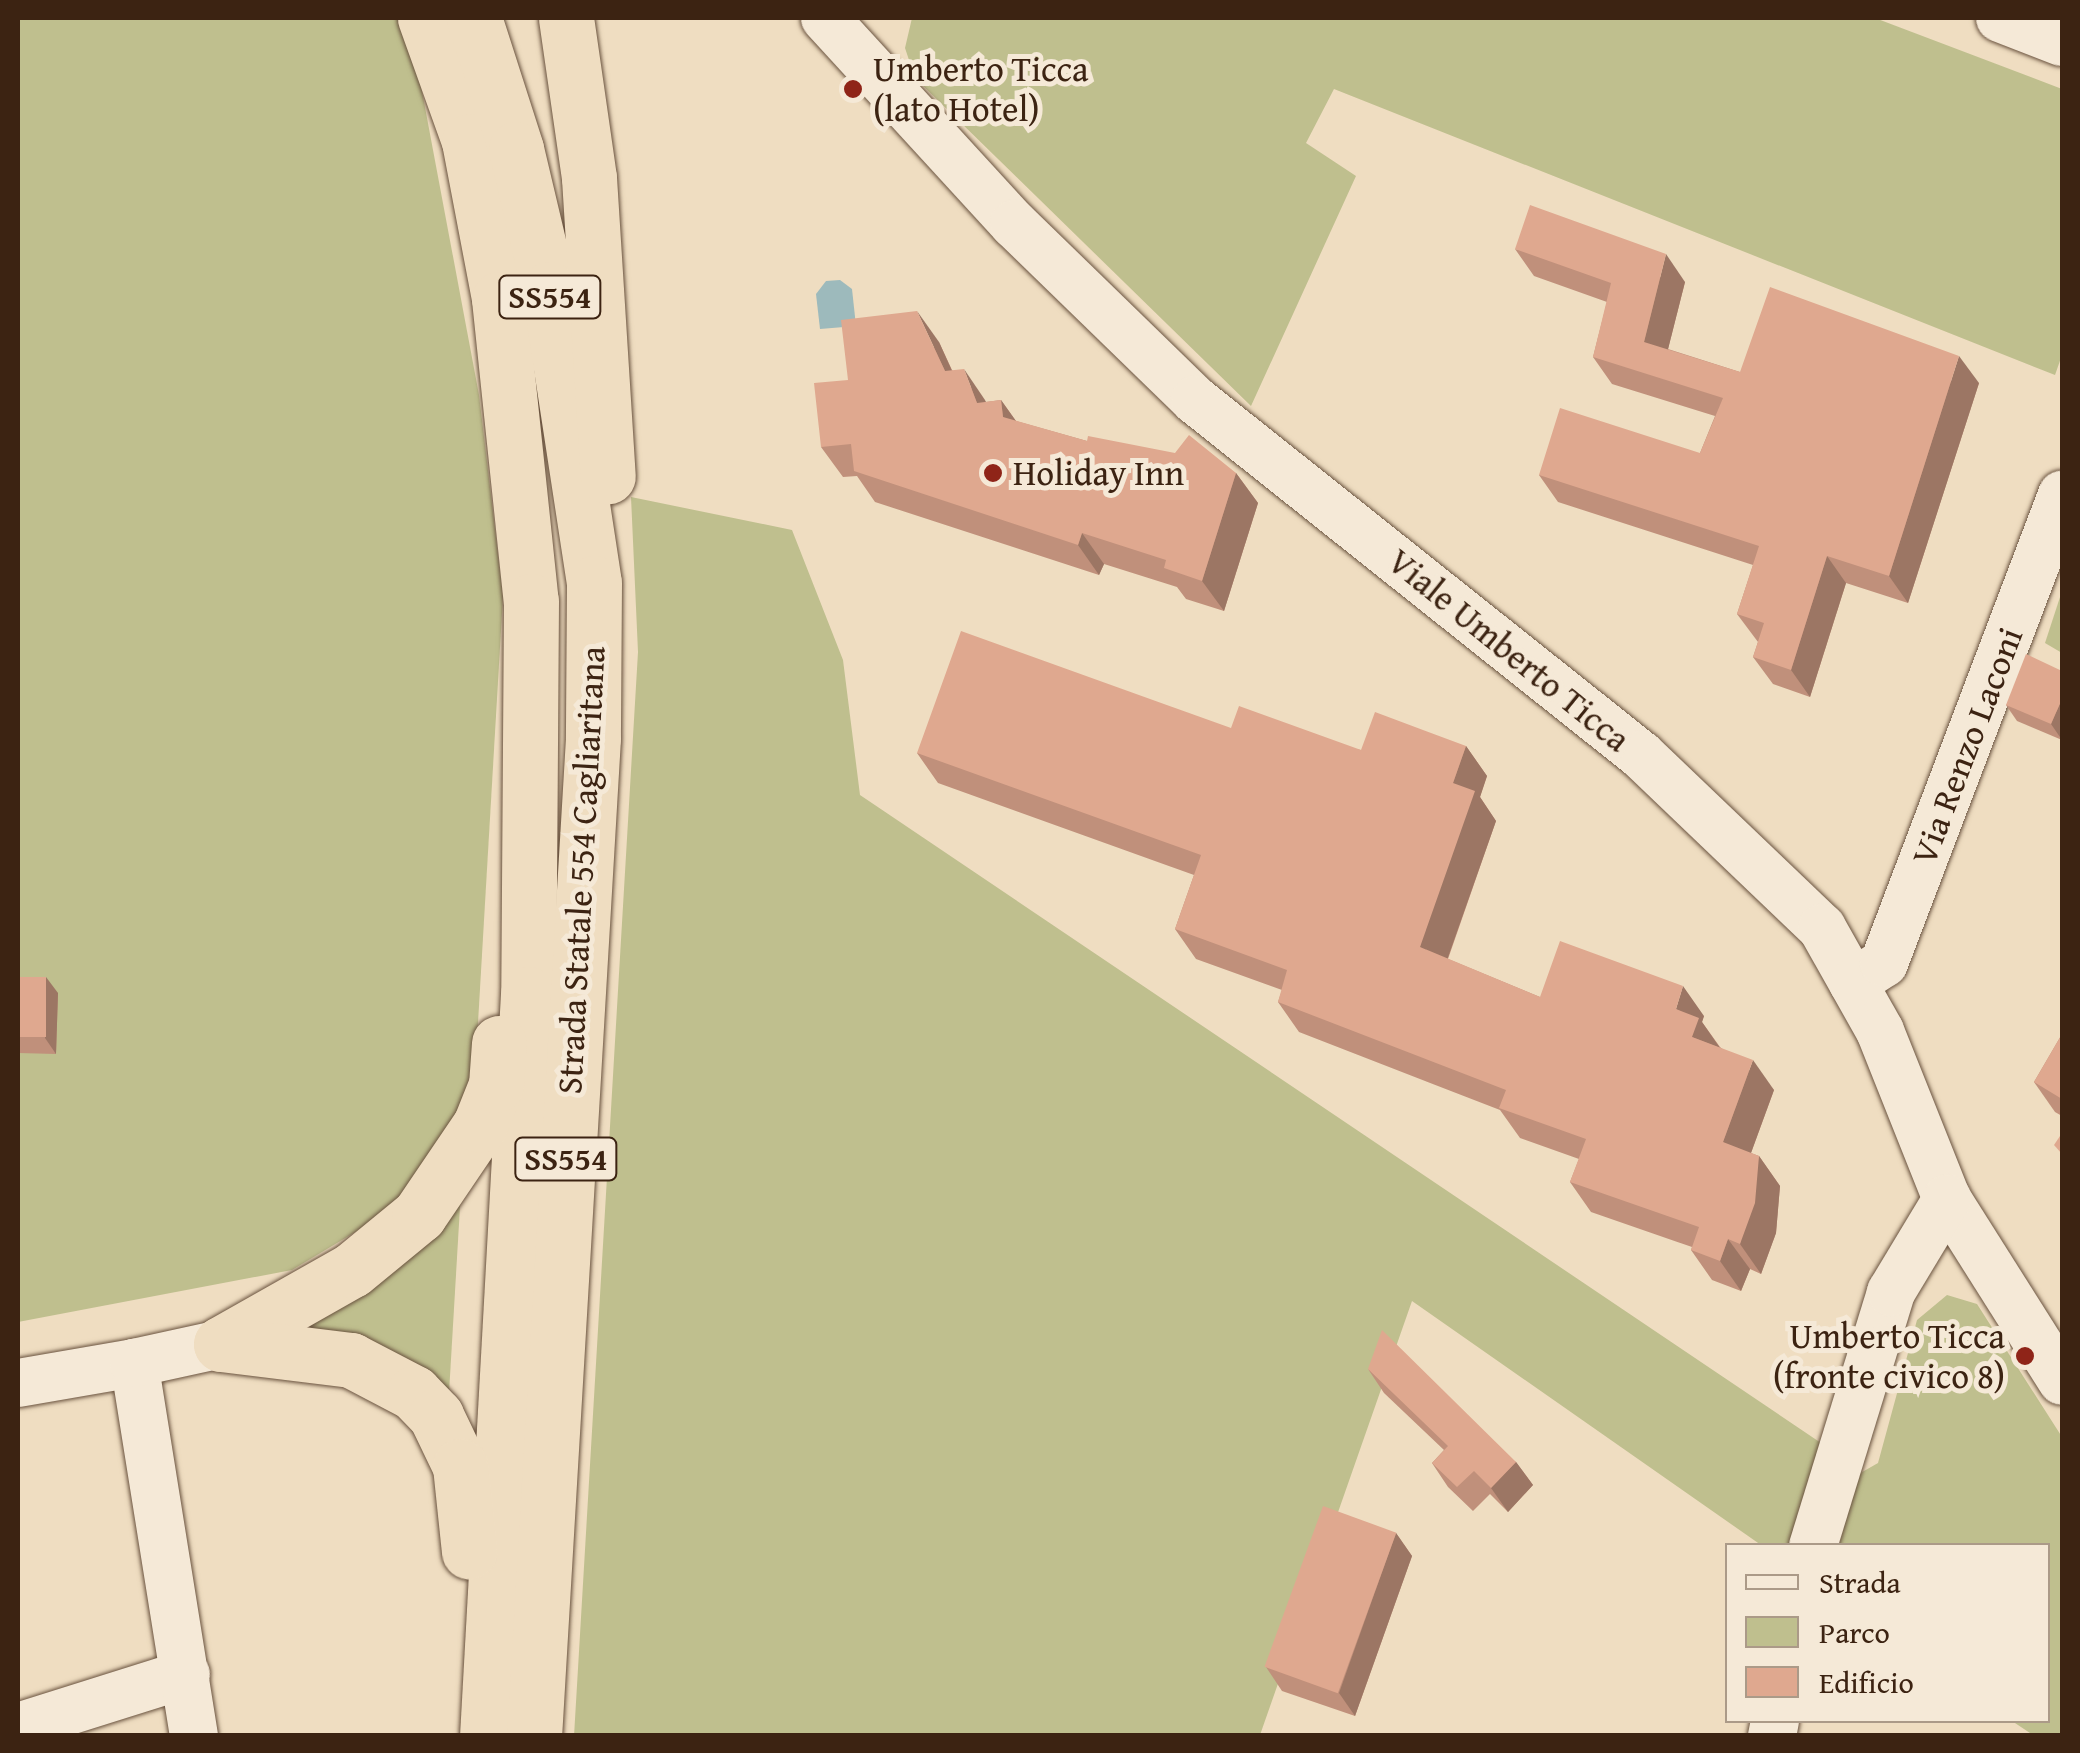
<!DOCTYPE html>
<style>
body{margin:0}
#map{position:relative;width:2080px;height:1753px;overflow:hidden;background:#efddc1;font-family:"Gentium Book Plus",serif}
div>[style]{position:absolute}
[style*='--x']{left:calc(var(--x)*1px);top:calc(var(--y)*1px);width:calc(var(--w)*1px);rotate:calc(var(--a)*1deg)}
.green>*{inset:0;background:#bfbf8e}
.water>*{inset:0;background:#9dbabc}
.roads{filter:drop-shadow(0 0 2px #69523e) drop-shadow(0 0 2px #69523e)}
.minor>*{height:48px;margin:-24px;padding:0 24px;transform-origin:24px;border-radius:24px;background:#f5e9d7}
.highway>*{height:55px;margin:-27.5px;padding:0 27.5px;transform-origin:27.5px;border-radius:27.5px;background:#efddc1}
.wall>*{inset:0;background:#c0907b}
.shaded-wall>*{inset:0;background:#9c7664}
.building>*{inset:0;background:#dfa88f;transform-origin:0 0}
.dots>*{width:28px;height:28px;translate:-50% -50%;box-sizing:border-box;border:5px solid #f5e9d7;border-radius:50%}
span{translate:-50% -50%;white-space:nowrap;text-align:center;line-height:1.15;-webkit-text-stroke:10px #f5e9d7;paint-order:stroke}
.shield-label span{padding:2px 8px;background:#f5e9d7;border:2px solid;border-radius:8px;-webkit-text-stroke-width:0}
.shield-label{font-size:32px;color:#3c2312;font-weight:700}
.poi-label{font-size:35px;color:#3c2312}
.left{translate:0 -50%;text-align:left}
.right{translate:-100% -50%;text-align:right}
.street-label{font-size:35px;color:#3c2312}
.frame{position:absolute;inset:0;border:20px solid #3c2312;pointer-events:none}
.legend{position:absolute;left:1725px;top:1543px;width:325px;height:180px;box-sizing:border-box;background:#f5e9d7;border:2px solid #ab9a88;margin:0;padding:12px 18px;list-style:none;font-size:30px;color:#3c2312}
.legend li{display:flex;align-items:center;gap:20px;height:50px}
.legend b{width:50px;border:2px solid #ab9a88}
</style>
<div id="map">
<div class="green">
<div style="clip-path:polygon(18px 18px,401px 18px,418px 70px,479px 395px,503px 596px,475px 1074px,430px 1168px,377px 1219px,292px 1270px,18px 1322px)"></div>
<div style="clip-path:polygon(912px 18px,1875px 18px,2062px 89px,2062px 355px,2055px 375px,1334px 89px,1306px 143px,1356px 176px,1251px 406px,915px 78px,905px 48px)"></div>
<div style="clip-path:polygon(631px 497px,792px 530px,843px 660px,860px 795px,1821px 1443px,1790px 1545px,1761px 1545px,1412px 1301px,1260px 1735px,574px 1736px,638px 652px)"></div>
<div style="clip-path:polygon(2062px 591px,2062px 653px,2045px 643px)"></div>
<div style="clip-path:polygon(461px 1190px,448px 1410px,276px 1318px)"></div>
<div style="clip-path:polygon(1947px 1295px,1977px 1304px,2062px 1437px,2062px 1735px,2033px 1735px,2012px 1721px,2048px 1720px,2048px 1546px,1839px 1546px,1857px 1475px,1878px 1463px,1917px 1320px)"></div>
</div>
<div class="water">
<div style="clip-path:polygon(840px 280px,852px 289px,856px 326px,820px 329px,816px 294px,826px 281px)"></div>
</div>
<div class="roads">
<div class="minor">
<div style="--x:825;--y:18;--w:280;--a:47.5"></div>
<div style="--x:1014;--y:224;--w:252;--a:44.2"></div>
<div style="--x:1195;--y:400;--w:570;--a:38.52"></div>
<div style="--x:1641;--y:755;--w:250;--a:43.7"></div>
<div style="--x:1822;--y:928;--w:118;--a:60.6"></div>
<div style="--x:1880;--y:1031;--w:181;--a:68.3"></div>
<div style="--x:1947;--y:1199;--w:215;--a:57.7"></div>
<div style="--x:2000;--y:18;--w:66;--a:21.2"></div>
<div style="--x:1853;--y:983;--w:37;--a:-33"></div>
<div style="--x:1884;--y:963;--w:501;--a:-69.18"></div>
<div style="--x:18;--y:1383;--w:118;--a:-9.8"></div>
<div style="--x:1813;--y:1546;--w:266;--a:-72.9"></div>
<div style="--x:1891;--y:1292;--w:109;--a:-58.9"></div>
<div style="--x:18;--y:1727;--w:176;--a:-17.5"></div>
<div style="--x:194;--y:1736;--w:378;--a:-99.1"></div>
<div style="--x:134;--y:1363;--w:89;--a:-12.3"></div>
<div style="--x:1772;--y:1736;--w:16;--a:-79"></div>
</div>
<div class="highway">
<div style="--x:425;--y:18;--w:131;--a:70.3"></div>
<div style="--x:469;--y:141;--w:161;--a:79.2"></div>
<div style="--x:499;--y:299;--w:304;--a:84"></div>
<div style="--x:531;--y:601;--w:393;--a:90.4"></div>
<div style="--x:528;--y:994;--w:743;--a:93.16"></div>
<div style="--x:474;--y:18;--w:138;--a:72.2"></div>
<div style="--x:516;--y:149;--w:144;--a:76.7"></div>
<div style="--x:549;--y:289;--w:297;--a:81.3"></div>
<div style="--x:594;--y:583;--w:155;--a:90.4"></div>
<div style="--x:593;--y:738;--w:1000;--a:93.38"></div>
<div style="--x:566;--y:18;--w:162;--a:81.8"></div>
<div style="--x:589;--y:178;--w:299;--a:86.4"></div>
<div style="--x:221;--y:1344;--w:150;--a:-29.5"></div>
<div style="--x:352;--y:1270;--w:87;--a:-39.4"></div>
<div style="--x:419;--y:1215;--w:109;--a:-55.9"></div>
<div style="--x:480;--y:1125;--w:43;--a:-68.2"></div>
<div style="--x:496;--y:1085;--w:42;--a:-85.9"></div>
<div style="--x:221;--y:1344;--w:131;--a:7"></div>
<div style="--x:351;--y:1360;--w:71;--a:27.6"></div>
<div style="--x:414;--y:1393;--w:32;--a:46"></div>
<div style="--x:436;--y:1416;--w:55;--a:64.4"></div>
<div style="--x:460;--y:1466;--w:86;--a:84"></div>
</div>
</div>
<div class="wall">
<div style="clip-path:polygon(1515px 249px,1685px 282px,1668px 349px,1740px 372px,1979px 383px,1908px 603px,1846px 583px,1810px 697px,1773px 684px,1753px 657px,1758px 642px,1737px 614px,1753px 565px,1558px 502px,1539px 475px,1700px 453px,1715px 416px,1612px 384px,1593px 357px,1607px 302px,1534px 276px)"></div>
<div style="clip-path:polygon(939px 342px,952px 370px,986px 402px,1001px 400px,1016px 421px,1087px 441px,1236px 473px,1258px 503px,1224px 611px,1186px 599px,1177px 587px,1104px 564px,1099px 575px,875px 502px,857px 476px,843px 477px,821px 447px)"></div>
<div style="clip-path:polygon(2062px 671px,2062px 740px,2017px 721px,2006px 705px)"></div>
<div style="clip-path:polygon(1231px 728px,1361px 750px,1466px 746px,1487px 776px,1480px 797px,1496px 821px,1448px 959px,1540px 997px,1704px 1016px,1702px 1022px,1720px 1047px,1774px 1090px,1751px 1153px,1759px 1156px,1780px 1186px,1776px 1233px,1761px 1274px,1750px 1269px,1741px 1291px,1712px 1280px,1691px 1250px,1692px 1247px,1591px 1212px,1570px 1182px,1579px 1159px,1520px 1138px,1500px 1110px,1299px 1032px,1278px 1002px,1282px 990px,1196px 959px,1175px 929px,1194px 875px,938px 783px,917px 753px)"></div>
<div style="clip-path:polygon(18px 977px,58px 993px,56px 1054px,18px 1053px)"></div>
<div style="clip-path:polygon(2062px 1034px,2062px 1116px,2055px 1112px,2034px 1082px)"></div>
<div style="clip-path:polygon(1368px 1369px,1516px 1462px,1533px 1485px,1508px 1512px,1490px 1494px,1473px 1511px,1448px 1487px,1432px 1463px,1444px 1450px,1384px 1393px)"></div>
<div style="clip-path:polygon(1396px 1533px,1412px 1556px,1355px 1716px,1282px 1691px,1266px 1667px)"></div>
</div>
<div class="shaded-wall">
<div style="clip-path:polygon(1666px 254px,1685px 282px,1663px 369px,1644px 342px)"></div>
<div style="clip-path:polygon(917px 311px,939px 342px,966px 402px,945px 371px)"></div>
<div style="clip-path:polygon(1959px 356px,1979px 383px,1908px 603px,1889px 576px)"></div>
<div style="clip-path:polygon(964px 369px,985px 400px,999px 433px,977px 403px)"></div>
<div style="clip-path:polygon(1001px 400px,1023px 431px,1003px 417px)"></div>
<div style="clip-path:polygon(1236px 473px,1258px 503px,1224px 611px,1202px 581px)"></div>
<div style="clip-path:polygon(1082px 533px,1104px 564px,1099px 575px,1078px 545px)"></div>
<div style="clip-path:polygon(1827px 556px,1846px 583px,1810px 697px,1791px 670px)"></div>
<div style="clip-path:polygon(2062px 699px,2062px 740px,2051px 724px)"></div>
<div style="clip-path:polygon(1466px 746px,1487px 776px,1480px 797px,1496px 821px,1441px 977px,1420px 947px,1453px 783px)"></div>
<div style="clip-path:polygon(46px 977px,58px 993px,56px 1054px,45px 1038px)"></div>
<div style="clip-path:polygon(1683px 986px,1704px 1016px,1702px 1022px,1720px 1048px,1692px 1037px,1676px 1009px)"></div>
<div style="clip-path:polygon(1753px 1060px,1774px 1090px,1744px 1172px,1723px 1142px)"></div>
<div style="clip-path:polygon(1759px 1156px,1780px 1186px,1776px 1233px,1761px 1274px,1740px 1244px)"></div>
<div style="clip-path:polygon(1728px 1239px,1750px 1269px,1741px 1291px,1720px 1261px)"></div>
<div style="clip-path:polygon(1516px 1462px,1533px 1485px,1508px 1512px,1491px 1488px)"></div>
<div style="clip-path:polygon(1396px 1533px,1412px 1556px,1355px 1716px,1339px 1693px)"></div>
</div>
<div class="building">
<div style="clip-path:polygon(1530px 205px,1666px 254px,1644px 342px,1740px 372px,1770px 287px,1959px 356px,1889px 576px,1827px 556px,1791px 670px,1753px 657px,1764px 623px,1737px 614px,1759px 546px,1539px 475px,1560px 408px,1700px 453px,1723px 398px,1593px 357px,1611px 283px,1515px 249px)"></div>
<div style="clip-path:polygon(917px 311px,945px 371px,964px 369px,977px 403px,1001px 400px,1003px 417px,1087px 441px,1088px 436px,1175px 453px,1189px 435px,1236px 473px,1202px 581px,1164px 568px,1166px 560px,1082px 533px,1078px 545px,854px 471px,851px 444px,821px 447px,814px 383px,848px 380px,841px 320px)"></div>
<div style="clip-path:polygon(961px 631px,1231px 728px,1239px 706px,1361px 750px,1375px 712px,1466px 746px,1453px 783px,1475px 791px,1420px 947px,1540px 997px,1560px 941px,1683px 986px,1676px 1009px,1699px 1018px,1692px 1037px,1753px 1060px,1723px 1142px,1759px 1156px,1755px 1203px,1740px 1244px,1728px 1239px,1720px 1261px,1691px 1250px,1699px 1227px,1570px 1182px,1586px 1139px,1499px 1108px,1506px 1090px,1278px 1002px,1287px 970px,1175px 929px,1201px 855px,917px 753px)"></div>
<div style="clip-path:polygon(2026px 654px,2062px 671px,2062px 699px,2051px 724px,2006px 705px)"></div>
<div style="left:18px;top:977px;width:28px;height:60px"></div>
<div style="clip-path:polygon(2062px 1034px,2062px 1099px,2034px 1082px)"></div>
<div style="clip-path:polygon(2062px 1133px,2062px 1154px,2054px 1145px)"></div>
<div style="clip-path:polygon(1382px 1330px,1516px 1462px,1491px 1488px,1474px 1471px,1457px 1487px,1432px 1463px,1448px 1446px,1368px 1369px)"></div>
<div style="left:1323px;top:1506px;width:78px;height:171px;rotate:20deg"></div>
</div>
<div class="dots">
<div style="left:853px;top:89px;background:#8f2418"></div>
<div style="left:993px;top:473px;background:#8f2418"></div>
<div style="left:2025px;top:1356px;background:#8f2418"></div>
</div>
<div class="shield-label">
<span style="left:550px;top:297px">SS554</span>
<span style="left:566px;top:1159px">SS554</span>
</div>
<div class="poi-label">
<span class="left" style="left:873px;top:89px">Umberto Ticca<br>(lato Hotel)</span>
<span class="left" style="left:1013px;top:473px">Holiday Inn</span>
<span class="right" style="left:2005px;top:1356px">Umberto Ticca<br>(fronte civico 8)</span>
</div>
<div class="street-label">
<span style="left:1509px;top:650px;rotate:39deg">Viale Umberto Ticca</span>
<span style="left:1967px;top:746px;rotate:-69deg">Via Renzo Laconi</span>
<span style="left:581px;top:870px;rotate:-87deg">Strada Statale 554 Cagliaritana</span>
</div>
<div class="frame"></div>
<ul class="legend">
<li><b style="height:12px;background:#f5e9d7"></b>Strada</li>
<li><b style="height:28px;background:#bfbf8e"></b>Parco</li>
<li><b style="height:28px;background:#dfa88f"></b>Edificio</li>
</ul>
</div>
